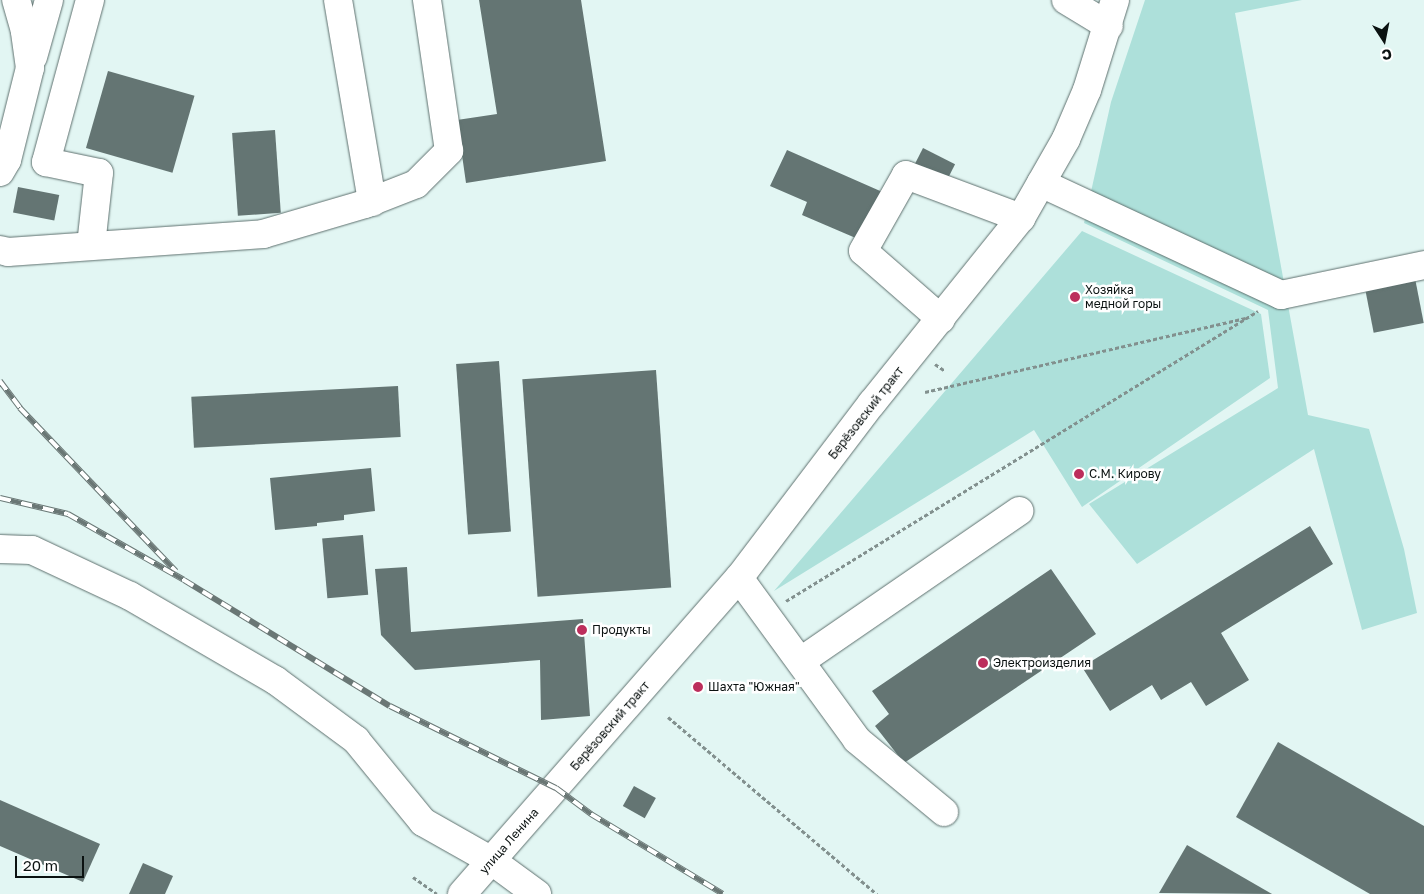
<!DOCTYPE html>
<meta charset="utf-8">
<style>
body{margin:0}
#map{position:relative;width:1424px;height:894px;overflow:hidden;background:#e2f6f3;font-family:"Golos Text",sans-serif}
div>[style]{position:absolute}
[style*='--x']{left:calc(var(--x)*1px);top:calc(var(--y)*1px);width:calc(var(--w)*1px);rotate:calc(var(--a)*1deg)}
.green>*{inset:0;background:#ade0da}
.building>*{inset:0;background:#647573;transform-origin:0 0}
.path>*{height:3px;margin-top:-1.5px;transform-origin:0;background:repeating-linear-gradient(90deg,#82908e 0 4px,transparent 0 6.5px)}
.roads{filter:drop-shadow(0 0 1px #5e706e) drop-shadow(0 0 1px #5e706e)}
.minor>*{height:28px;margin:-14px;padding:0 14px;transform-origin:14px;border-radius:14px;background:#fff}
.major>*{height:28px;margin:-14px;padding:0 14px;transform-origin:14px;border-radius:14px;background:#fff}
.rail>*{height:5.5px;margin-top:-2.75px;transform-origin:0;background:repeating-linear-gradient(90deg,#fff 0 11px,#6a7775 0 22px);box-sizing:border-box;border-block:1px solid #6a7775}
.dots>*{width:14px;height:14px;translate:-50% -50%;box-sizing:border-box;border:2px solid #fff;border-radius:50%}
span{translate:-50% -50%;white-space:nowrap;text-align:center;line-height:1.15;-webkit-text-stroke:5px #fff;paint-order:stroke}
.poi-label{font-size:12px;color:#0b1211}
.left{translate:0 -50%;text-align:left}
.street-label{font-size:12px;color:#0b1211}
.north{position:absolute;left:1359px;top:15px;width:50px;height:50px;-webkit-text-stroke:4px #fff;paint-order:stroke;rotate:169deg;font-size:14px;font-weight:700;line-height:20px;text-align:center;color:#0b1211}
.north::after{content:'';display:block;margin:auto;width:18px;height:22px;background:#0b1211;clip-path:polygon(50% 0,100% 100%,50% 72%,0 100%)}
.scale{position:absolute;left:15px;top:856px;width:69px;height:22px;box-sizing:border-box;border:2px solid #0b1211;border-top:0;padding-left:6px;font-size:15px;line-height:18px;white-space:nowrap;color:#0b1211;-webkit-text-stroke:4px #fff;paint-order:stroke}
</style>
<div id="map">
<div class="green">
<div style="clip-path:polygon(1145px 0,1302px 0,1235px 13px,1308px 415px,1369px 429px,1404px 549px,1417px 613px,1362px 630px,1314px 449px,1137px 564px,1089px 504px,1278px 388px,1268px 310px,1084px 223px,1111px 102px)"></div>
<div style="clip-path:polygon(1082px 231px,1261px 314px,1270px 378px,1082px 507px,1034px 430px,774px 591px)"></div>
</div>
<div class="building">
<div style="clip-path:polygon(479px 0,581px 0,606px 161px,466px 183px,457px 120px,497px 114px)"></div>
<div style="left:108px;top:71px;width:90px;height:80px;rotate:16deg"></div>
<div style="left:275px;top:130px;width:83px;height:43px;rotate:86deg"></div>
<div style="left:923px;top:148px;width:36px;height:21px;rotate:27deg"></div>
<div style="clip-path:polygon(787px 150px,887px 194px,865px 242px,802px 215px,807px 202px,770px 186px)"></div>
<div style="left:18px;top:187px;width:42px;height:26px;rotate:11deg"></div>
<div style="left:1414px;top:273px;width:51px;height:51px;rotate:79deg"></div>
<div style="left:499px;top:361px;width:171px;height:43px;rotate:86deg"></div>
<div style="left:656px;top:370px;width:218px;height:134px;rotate:86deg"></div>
<div style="left:398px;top:386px;width:51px;height:207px;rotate:87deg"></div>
<div style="clip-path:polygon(371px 468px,375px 511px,344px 515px,344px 520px,317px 523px,317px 526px,275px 530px,270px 478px)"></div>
<div style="clip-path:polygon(1310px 526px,1333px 564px,1221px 633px,1249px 680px,1206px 706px,1191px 682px,1161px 700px,1152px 685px,1110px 711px,1082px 667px)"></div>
<div style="left:363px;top:535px;width:60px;height:41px;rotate:85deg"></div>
<div style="clip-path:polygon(407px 567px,411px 632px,583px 619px,590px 716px,541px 720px,540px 660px,415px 670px,381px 635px,375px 569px)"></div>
<div style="clip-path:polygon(1051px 569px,1096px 634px,904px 763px,875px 726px,889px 714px,872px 691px)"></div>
<div style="clip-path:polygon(1278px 742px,1424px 826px,1424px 894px,1370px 894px,1236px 817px)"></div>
<div style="left:634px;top:786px;width:25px;height:23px;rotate:29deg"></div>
<div style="clip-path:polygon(0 800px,100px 844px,83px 882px,0 846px)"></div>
<div style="clip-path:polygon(1187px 845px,1272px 894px,1159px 893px)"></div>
<div style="clip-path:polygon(143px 863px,173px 876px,165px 894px,129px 894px)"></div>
</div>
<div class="path">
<div style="--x:935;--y:364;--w:11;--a:34"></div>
<div style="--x:925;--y:392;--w:329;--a:-13"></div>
<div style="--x:786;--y:601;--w:554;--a:-31.57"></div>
<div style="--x:668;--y:717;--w:274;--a:40.3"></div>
<div style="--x:413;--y:877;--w:29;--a:35"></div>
</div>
<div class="roads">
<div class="minor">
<div style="--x:90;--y:0;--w:168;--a:105.2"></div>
<div style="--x:46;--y:162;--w:54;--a:11.7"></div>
<div style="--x:99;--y:173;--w:73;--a:96.3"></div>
<div style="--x:338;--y:0;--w:205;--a:80.4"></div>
<div style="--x:1066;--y:0;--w:50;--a:31.2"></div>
<div style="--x:33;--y:57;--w:59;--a:-74.3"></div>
<div style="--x:0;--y:172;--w:14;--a:-60"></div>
<div style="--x:7;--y:160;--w:95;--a:-76"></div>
<div style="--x:30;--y:68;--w:37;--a:-98"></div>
<div style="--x:25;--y:31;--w:32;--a:-106"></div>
<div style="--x:1041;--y:183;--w:265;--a:25"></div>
<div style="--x:1281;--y:295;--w:146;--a:-11.8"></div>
<div style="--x:0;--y:250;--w:8;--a:14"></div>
<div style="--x:8;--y:252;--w:256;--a:-4"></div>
<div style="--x:263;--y:234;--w:106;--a:-16.4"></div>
<div style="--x:365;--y:204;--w:55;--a:-21.4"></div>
<div style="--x:416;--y:184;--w:47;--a:-45"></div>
<div style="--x:449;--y:151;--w:153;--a:-98.3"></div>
<div style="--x:941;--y:319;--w:103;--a:-138.9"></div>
<div style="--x:863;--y:251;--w:87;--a:-60.5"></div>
<div style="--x:906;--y:175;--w:123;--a:20.5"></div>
<div style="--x:0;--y:549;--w:32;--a:2"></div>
<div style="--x:32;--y:550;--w:108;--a:25.1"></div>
<div style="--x:130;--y:596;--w:168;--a:30.1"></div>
<div style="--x:275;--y:680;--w:101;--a:36.5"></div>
<div style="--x:356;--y:740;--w:106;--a:50.7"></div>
<div style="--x:423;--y:822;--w:79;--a:29.5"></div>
<div style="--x:492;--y:861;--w:56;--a:36.3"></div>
<div style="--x:739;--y:578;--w:200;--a:53.9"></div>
<div style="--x:857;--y:740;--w:113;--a:39.6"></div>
<div style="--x:801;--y:661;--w:265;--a:-34.5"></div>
</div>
<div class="major">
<div style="--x:462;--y:894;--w:420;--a:-48.8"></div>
<div style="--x:739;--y:578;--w:220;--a:-52.8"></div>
<div style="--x:872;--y:403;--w:238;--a:-51.2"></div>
<div style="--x:1021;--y:218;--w:91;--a:-60.3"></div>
<div style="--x:1066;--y:139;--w:53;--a:-66.8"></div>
<div style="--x:1087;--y:90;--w:94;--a:-72.7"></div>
</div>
</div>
<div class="rail">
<div style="--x:0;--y:381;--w:34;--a:53"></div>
<div style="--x:20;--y:408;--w:226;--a:46.3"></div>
<div style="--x:0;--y:498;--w:70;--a:13.2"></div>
<div style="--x:68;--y:514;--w:133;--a:29.6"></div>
<div style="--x:184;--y:580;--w:241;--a:31.5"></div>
<div style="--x:390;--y:706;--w:185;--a:26.3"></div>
<div style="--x:556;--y:788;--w:44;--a:36.6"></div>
<div style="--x:591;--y:814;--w:154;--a:31.2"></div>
</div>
<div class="dots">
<div style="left:1075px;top:297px;background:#bc2e5c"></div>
<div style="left:1079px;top:474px;background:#bc2e5c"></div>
<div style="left:582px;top:630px;background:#bc2e5c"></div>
<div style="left:983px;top:663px;background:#bc2e5c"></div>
<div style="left:698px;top:687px;background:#bc2e5c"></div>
</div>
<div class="poi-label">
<span class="left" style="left:1085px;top:297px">Хозяйка<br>медной горы</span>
<span class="left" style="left:1089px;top:474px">С.М. Кирову</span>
<span class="left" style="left:592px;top:630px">Продукты</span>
<span class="left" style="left:993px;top:663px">Электроизделия</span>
<span class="left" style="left:708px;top:687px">Шахта "Южная"</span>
</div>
<div class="street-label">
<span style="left:866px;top:413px;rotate:-52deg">Берёзовский тракт</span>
<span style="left:610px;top:726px;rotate:-49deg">Берёзовский тракт</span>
<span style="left:509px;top:841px;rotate:-49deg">улица Ленина</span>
</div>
<div class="north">С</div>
<div class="scale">20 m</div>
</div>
